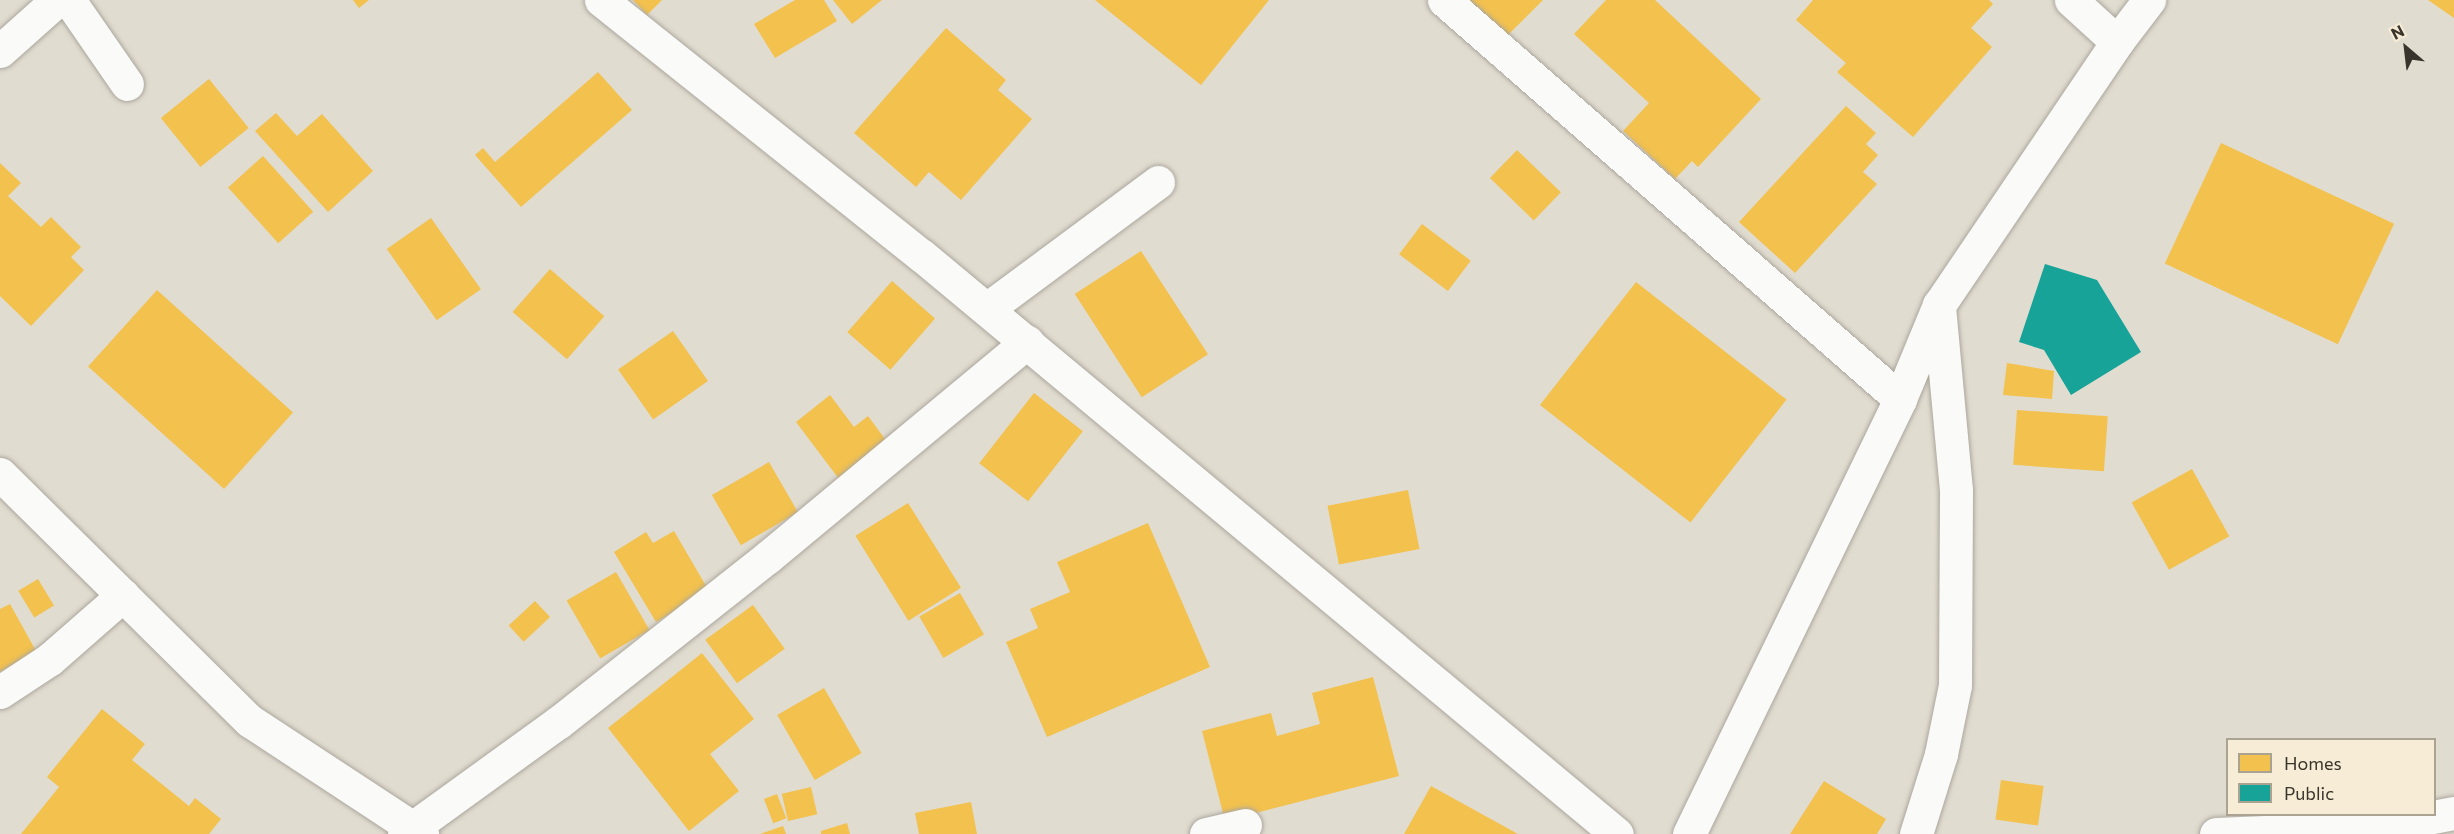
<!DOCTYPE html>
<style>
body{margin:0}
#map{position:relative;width:2454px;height:834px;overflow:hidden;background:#e1dcd0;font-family:Commissioner,sans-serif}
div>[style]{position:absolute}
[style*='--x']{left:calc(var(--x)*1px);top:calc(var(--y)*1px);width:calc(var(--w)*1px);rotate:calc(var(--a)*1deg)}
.homes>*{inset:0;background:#f2c14e;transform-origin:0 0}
.public>*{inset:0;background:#17a398}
.roads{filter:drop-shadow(0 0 2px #aca79e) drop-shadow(0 0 2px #aca79e)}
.street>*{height:33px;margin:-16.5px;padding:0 16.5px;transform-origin:16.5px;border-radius:16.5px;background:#fafaf8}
.secondary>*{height:33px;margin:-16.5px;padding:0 16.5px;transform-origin:16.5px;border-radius:16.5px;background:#fafaf8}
span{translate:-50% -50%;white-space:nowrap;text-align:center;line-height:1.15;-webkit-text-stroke:6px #f7ecd5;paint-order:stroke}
.legend{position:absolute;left:2226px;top:738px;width:210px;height:78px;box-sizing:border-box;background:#f7ecd5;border:2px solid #aba391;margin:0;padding:8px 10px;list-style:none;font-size:18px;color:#39352c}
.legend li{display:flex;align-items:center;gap:12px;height:30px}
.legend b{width:30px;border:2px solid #aba391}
.north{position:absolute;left:2376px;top:18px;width:60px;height:60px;-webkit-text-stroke:4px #f7ecd5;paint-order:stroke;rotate:332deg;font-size:16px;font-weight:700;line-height:24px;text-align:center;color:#39352c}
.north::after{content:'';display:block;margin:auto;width:21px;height:27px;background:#39352c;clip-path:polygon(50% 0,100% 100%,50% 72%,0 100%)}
</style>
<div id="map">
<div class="homes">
<div style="clip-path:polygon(353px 0,369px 0,359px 8px)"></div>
<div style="clip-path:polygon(633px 0,662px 0,647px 15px)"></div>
<div style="clip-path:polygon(795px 0,824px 0,837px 21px,775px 58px,754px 24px)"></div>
<div style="clip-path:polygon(833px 0,882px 0,852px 24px)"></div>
<div style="clip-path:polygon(1095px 0,1269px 0,1201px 85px)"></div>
<div style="clip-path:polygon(1464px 0,1543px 0,1503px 40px)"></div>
<div style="clip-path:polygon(1606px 0,1655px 0,1761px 99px,1698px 167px,1692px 161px,1675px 179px,1623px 131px,1649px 103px,1574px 34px)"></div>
<div style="clip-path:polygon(1813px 0,1989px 0,1993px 4px,1971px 28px,1992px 47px,1913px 137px,1837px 72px,1846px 63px,1796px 20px)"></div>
<div style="clip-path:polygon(2428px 0,2454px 0,2454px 18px)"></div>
<div style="clip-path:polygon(946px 28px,1006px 80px,998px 90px,1032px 119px,961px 200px,929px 172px,916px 187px,854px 133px)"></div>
<div style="clip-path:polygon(598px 72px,632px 110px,521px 207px,475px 155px,483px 148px,495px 162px)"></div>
<div style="left:209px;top:79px;width:63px;height:62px;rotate:51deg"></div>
<div style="clip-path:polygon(1846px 106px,1876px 133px,1866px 144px,1878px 155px,1863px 172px,1877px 184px,1795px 273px,1739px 222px)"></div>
<div style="clip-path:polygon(276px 113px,297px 136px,322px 114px,373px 171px,328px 212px,255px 131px)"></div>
<div style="left:2221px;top:143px;width:191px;height:133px;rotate:25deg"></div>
<div style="left:1517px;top:150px;width:61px;height:39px;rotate:44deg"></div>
<div style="left:263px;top:156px;width:75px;height:47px;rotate:48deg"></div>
<div style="clip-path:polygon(0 163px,21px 183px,8px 196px,41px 227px,51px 217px,81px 247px,71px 257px,84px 270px,31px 326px,0 296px)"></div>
<div style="left:431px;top:218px;width:87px;height:54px;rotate:55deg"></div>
<div style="left:1422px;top:224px;width:61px;height:38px;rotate:37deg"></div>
<div style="left:1141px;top:251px;width:123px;height:79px;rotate:57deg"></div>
<div style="left:550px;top:269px;width:72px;height:57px;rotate:41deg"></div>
<div style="left:892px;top:281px;width:57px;height:68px;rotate:41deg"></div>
<div style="left:1636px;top:282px;width:191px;height:156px;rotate:38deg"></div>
<div style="left:157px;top:290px;width:183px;height:103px;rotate:42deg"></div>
<div style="left:673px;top:331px;width:61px;height:67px;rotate:55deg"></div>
<div style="clip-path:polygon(2007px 363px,2054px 371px,2052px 399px,2003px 395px)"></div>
<div style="left:1034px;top:393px;width:62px;height:89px;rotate:38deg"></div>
<div style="clip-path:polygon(830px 395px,854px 427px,868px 416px,888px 443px,839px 479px,796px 422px)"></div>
<div style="left:2017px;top:410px;width:91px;height:55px;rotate:4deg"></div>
<div style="left:769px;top:462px;width:58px;height:66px;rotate:60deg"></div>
<div style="left:2192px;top:469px;width:77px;height:69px;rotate:61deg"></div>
<div style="left:1408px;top:490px;width:60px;height:82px;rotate:79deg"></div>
<div style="left:908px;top:503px;width:100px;height:62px;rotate:58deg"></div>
<div style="clip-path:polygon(1148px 523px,1210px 667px,1047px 737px,1006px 642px,1038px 628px,1030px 609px,1070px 592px,1057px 562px)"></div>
<div style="clip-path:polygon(674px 531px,709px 591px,656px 622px,614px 552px,646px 532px,653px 543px)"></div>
<div style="left:616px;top:572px;width:67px;height:57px;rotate:60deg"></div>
<div style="left:38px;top:579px;width:31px;height:23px;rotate:59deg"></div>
<div style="left:960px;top:593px;width:48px;height:47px;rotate:60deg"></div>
<div style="left:535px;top:601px;width:22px;height:36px;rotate:47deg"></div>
<div style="clip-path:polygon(10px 604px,36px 651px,0 672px,0 609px)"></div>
<div style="left:753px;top:605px;width:54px;height:59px;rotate:54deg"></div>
<div style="clip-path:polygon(702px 653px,754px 719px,710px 754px,739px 791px,689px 831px,608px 728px)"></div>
<div style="clip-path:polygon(1373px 677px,1399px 776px,1225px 821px,1202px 731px,1271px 713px,1277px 736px,1320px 724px,1312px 693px)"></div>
<div style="left:824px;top:688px;width:75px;height:54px;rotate:60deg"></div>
<div style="clip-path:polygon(102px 709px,145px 744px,132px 760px,189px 806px,195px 798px,221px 819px,209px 834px,21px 834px,59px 787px,47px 777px)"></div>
<div style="left:2001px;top:780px;width:43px;height:40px;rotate:8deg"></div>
<div style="clip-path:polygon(1824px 781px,1886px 819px,1877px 834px,1790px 834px)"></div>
<div style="clip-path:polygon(1431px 786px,1518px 834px,1404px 834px)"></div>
<div style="left:811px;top:787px;width:28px;height:30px;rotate:77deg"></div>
<div style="left:777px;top:794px;width:26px;height:14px;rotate:69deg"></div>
<div style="clip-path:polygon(971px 802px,977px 834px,919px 834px,915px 813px)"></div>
<div style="clip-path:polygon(847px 823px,850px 834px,821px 834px,821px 831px)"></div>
<div style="clip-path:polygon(783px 826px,786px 834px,760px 834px)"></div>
</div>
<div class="public">
<div style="clip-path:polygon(2045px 264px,2097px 280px,2141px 352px,2071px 395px,2044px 350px,2019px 342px)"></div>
</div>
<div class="roads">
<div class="street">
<div style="--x:69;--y:0;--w:102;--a:55.4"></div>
<div style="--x:601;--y:0;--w:409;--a:38.6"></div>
<div style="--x:921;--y:255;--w:905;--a:39.76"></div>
<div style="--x:1444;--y:0;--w:606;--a:41.19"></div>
<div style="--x:2071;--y:0;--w:62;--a:42.4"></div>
<div style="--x:0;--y:51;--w:76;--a:-41.8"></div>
<div style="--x:987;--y:309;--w:213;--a:-36.6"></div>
<div style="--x:0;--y:692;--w:60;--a:-33.4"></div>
<div style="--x:50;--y:659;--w:97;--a:-41.2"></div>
<div style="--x:404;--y:834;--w:191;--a:-35.9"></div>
<div style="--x:559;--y:722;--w:266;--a:-38.3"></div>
<div style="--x:768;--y:557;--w:337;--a:-39.7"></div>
<div style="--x:1206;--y:834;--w:40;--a:-13"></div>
<div style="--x:1916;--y:834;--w:84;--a:-72.6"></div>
<div style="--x:1941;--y:754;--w:70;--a:-78.5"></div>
<div style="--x:1955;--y:685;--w:195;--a:-89.7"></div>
<div style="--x:1956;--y:490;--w:186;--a:-95.3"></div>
<div style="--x:2216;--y:834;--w:164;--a:-2.4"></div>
<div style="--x:2380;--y:827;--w:75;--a:-10.7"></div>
</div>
<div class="secondary">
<div style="--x:0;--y:474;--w:351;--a:44.7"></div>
<div style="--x:250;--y:721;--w:206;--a:33.3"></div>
<div style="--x:1689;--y:834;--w:483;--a:-64.1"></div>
<div style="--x:1900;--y:399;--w:102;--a:-67.5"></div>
<div style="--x:1939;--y:305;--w:318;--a:-55.9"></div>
<div style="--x:2117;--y:42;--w:53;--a:-52.7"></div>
</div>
</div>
<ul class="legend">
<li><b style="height:16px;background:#f2c14e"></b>Homes</li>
<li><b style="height:16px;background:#17a398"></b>Public</li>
</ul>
<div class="north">N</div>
</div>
